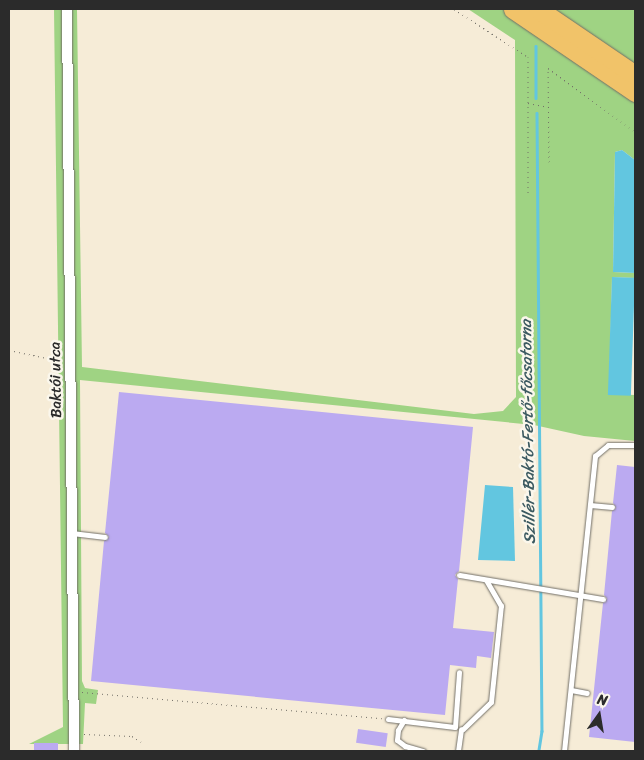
<!DOCTYPE html>
<meta charset="utf-8">
<style>
body{margin:0}
#map{position:relative;width:644px;height:760px;overflow:hidden;background:#f6ecd7;font-family:Sriracha,sans-serif}
div>[style]{position:absolute}
[style*='--x']{left:calc(var(--x)*1px);top:calc(var(--y)*1px);width:calc(var(--w)*1px);rotate:calc(var(--a)*1deg)}
.green>*{inset:0;background:#9fd383}
.water>*{inset:0;background:#62c6e0;transform-origin:0 0}
.stream>*{height:2.5px;margin:-1.25px;padding:0 1.25px;transform-origin:1.25px;border-radius:1.25px;background:#62c6e0}
.building>*{inset:0;background:#bbaaf1;transform-origin:0 0}
.path>*{height:1px;margin-top:-0.5px;transform-origin:0;background:repeating-linear-gradient(90deg,#726f67 0 1px,transparent 0 5px)}
.roads{filter:drop-shadow(0 0 1px #726f67) drop-shadow(0 0 1px #726f67)}
.lane>*{height:5px;margin:-2.5px;padding:0 2.5px;transform-origin:2.5px;border-radius:2.5px;background:#fff}
.street>*{height:10px;margin:-5px;padding:0 5px;transform-origin:5px;border-radius:5px;background:#fff}
.highway>*{height:19px;margin:-9.5px;padding:0 9.5px;transform-origin:9.5px;border-radius:9.5px;background:#f1c369}
span{translate:-50% -50%;white-space:nowrap;text-align:center;line-height:1.15;-webkit-text-stroke:5px #fbf7ec;paint-order:stroke}
.street-label{font-size:15px;color:#2b2b2b}
.water-label{font-size:16px;color:#3c5a61;font-style:italic}
.frame{position:absolute;inset:0;border:10px solid #2b2b2b;pointer-events:none}
.north{position:absolute;left:574px;top:690px;width:50px;height:50px;-webkit-text-stroke:4px #fbf7ec;paint-order:stroke;rotate:13deg;font-size:14px;font-weight:700;line-height:20px;text-align:center;color:#2b2b2b}
.north::after{content:'';display:block;margin:auto;width:18px;height:22px;background:#2b2b2b;clip-path:polygon(50% 0,100% 100%,50% 72%,0 100%)}
</style>
<div id="map">
<div class="green">
<div style="clip-path:polygon(54px 9px,77px 9px,82px 367px,474px 414px,503px 411px,516px 397px,515px 40px,468px 9px,635px 9px,635px 160px,622px 150px,615px 152px,613px 272px,635px 273px,635px 278px,612px 277px,609px 394px,635px 395px,635px 441px,584px 436px,534px 425px,80px 380px,82px 681px,85px 688px,98px 690px,96px 704px,85px 703px,83px 744px,29px 744px,63px 727px)"></div>
</div>
<div class="water">
<div style="clip-path:polygon(622px 150px,635px 160px,635px 273px,613px 272px,615px 152px)"></div>
<div style="left:612px;top:277px;width:23px;height:118px;rotate:2deg"></div>
<div style="clip-path:polygon(485px 485px,513px 487px,515px 561px,478px 560px)"></div>
</div>
<div class="stream">
<div style="--x:536;--y:46;--w:52;--a:90"></div>
<div style="--x:537;--y:113;--w:618;--a:89.54"></div>
<div style="--x:542;--y:731;--w:20;--a:99"></div>
</div>
<div class="building">
<div style="clip-path:polygon(119px 392px,473px 427px,459px 571px,455px 575px,458px 579px,453px 628px,494px 632px,491px 658px,477px 656px,476px 668px,450px 665px,445px 715px,91px 681px,104px 541px,109px 537px,105px 533px)"></div>
<div style="clip-path:polygon(617px 465px,635px 467px,635px 742px,589px 737px,603px 603px,607px 599px,604px 595px,612px 511px,616px 508px,613px 503px)"></div>
<div style="left:358px;top:729px;width:30px;height:14px;rotate:8deg"></div>
<div style="left:34px;top:743px;width:24px;height:8px"></div>
</div>
<div class="path">
<div style="--x:454;--y:9;--w:88;--a:33"></div>
<div style="--x:528;--y:57;--w:139;--a:90"></div>
<div style="--x:528;--y:103;--w:21;--a:11"></div>
<div style="--x:549;--y:162;--w:94;--a:-90.6"></div>
<div style="--x:548;--y:68;--w:108;--a:36.3"></div>
<div style="--x:9;--y:350;--w:53;--a:11.9"></div>
<div style="--x:82;--y:692;--w:301;--a:5"></div>
<div style="--x:84;--y:734;--w:48;--a:2.4"></div>
<div style="--x:132;--y:736;--w:13;--a:32"></div>
</div>
<div class="roads">
<div class="lane">
<div style="--x:590;--y:505;--w:22;--a:5"></div>
<div style="--x:72;--y:533;--w:33;--a:7"></div>
<div style="--x:459;--y:575;--w:146;--a:9.5"></div>
<div style="--x:571;--y:690;--w:16;--a:11"></div>
<div style="--x:388;--y:719;--w:67;--a:6.8"></div>
<div style="--x:455;--y:727;--w:55;--a:-85.8"></div>
<div style="--x:404;--y:720;--w:12;--a:121"></div>
<div style="--x:398;--y:730;--w:10;--a:96"></div>
<div style="--x:397;--y:740;--w:10;--a:37"></div>
<div style="--x:405;--y:746;--w:19;--a:16"></div>
<div style="--x:463;--y:729;--w:39;--a:-44"></div>
<div style="--x:491;--y:702;--w:97;--a:-84.1"></div>
<div style="--x:501;--y:606;--w:30;--a:-120"></div>
<div style="--x:458;--y:751;--w:22;--a:-82"></div>
<div style="--x:564;--y:751;--w:297;--a:-84"></div>
<div style="--x:595;--y:456;--w:17;--a:-40"></div>
<div style="--x:608;--y:445;--w:27;--a:0"></div>
</div>
<div class="street">
<div style="--x:67;--y:9;--w:742;--a:89.46"></div>
</div>
<div class="highway">
<div style="--x:513;--y:9;--w:148;--a:34.2"></div>
<div style="--x:538;--y:9;--w:117;--a:34.2"></div>
</div>
</div>
<div class="street-label">
<span style="left:56px;top:380px;rotate:-91deg">Baktói utca</span>
</div>
<div class="water-label">
<span style="left:528px;top:432px;rotate:-91deg">Szillér-Baktó-Fertő-főcsatorna</span>
</div>
<div class="frame"></div>
<div class="north">N</div>
</div>
